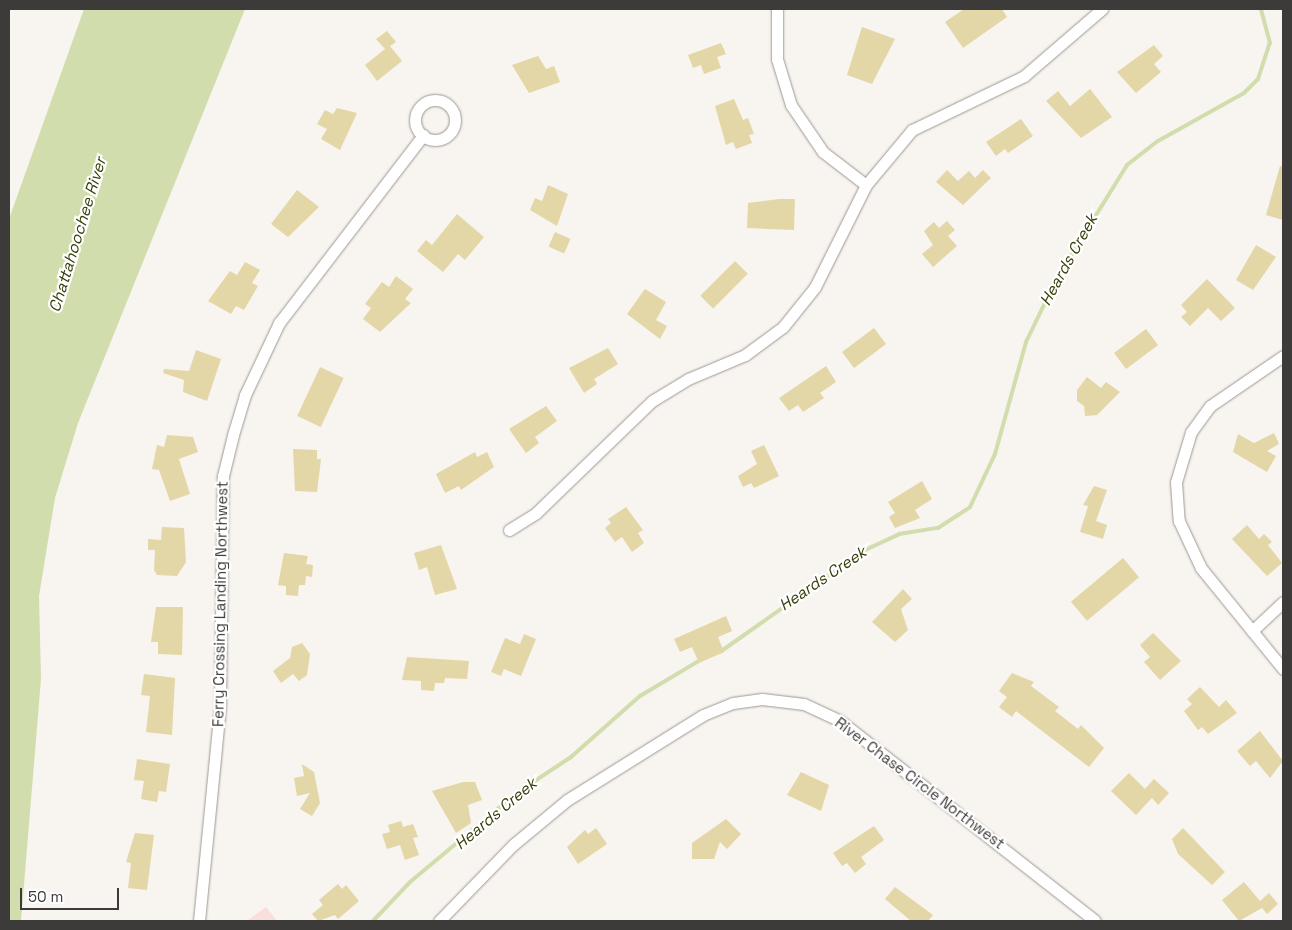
<!DOCTYPE html>
<style>
body{margin:0}
#map{position:relative;width:1292px;height:930px;overflow:hidden;background:#f8f4ef;font-family:"Space Grotesk",sans-serif}
div>[style]{position:absolute}
[style*='--x']{left:calc(var(--x)*1px);top:calc(var(--y)*1px);width:calc(var(--w)*1px);rotate:calc(var(--a)*1deg)}
.green>*{inset:0;background:#f9deda}
.water>*{inset:0;background:#d2ddae}
.stream>*{height:4px;margin:-2px;padding:0 2px;transform-origin:2px;border-radius:2px;background:#d2ddae}
.building>*{inset:0;background:#e3d7a7;transform-origin:0 0}
.roads{filter:drop-shadow(0 0 1px #9c9893) drop-shadow(0 0 1px #9c9893)}
.street>*{height:11px;margin:-5.5px;padding:0 5.5px;transform-origin:5.5px;border-radius:5.5px;background:#fff}
.street>.ring{margin:-5.5px;padding:0;box-sizing:content-box;background:none;border:11px solid #fff;border-radius:50%}
span{translate:-50% -50%;white-space:nowrap;text-align:center;line-height:1.15;-webkit-text-stroke:4.5px #fff;paint-order:stroke}
.street-label{font-size:15px;color:#3d3b39}
.water-label{font-size:16px;color:#373f08;font-style:italic}
.frame{position:absolute;inset:0;border:10px solid #3d3b39;pointer-events:none}
.scale{position:absolute;left:20px;top:888px;width:99px;height:22px;box-sizing:border-box;border:2px solid #3d3b39;border-top:0;padding-left:6px;font-size:15px;line-height:18px;white-space:nowrap;color:#3d3b39;-webkit-text-stroke:4px #fff;paint-order:stroke}
</style>
<div id="map">
<div class="green">
<div style="clip-path:polygon(266px 907px,277px 921px,247px 921px)"></div>
</div>
<div class="water">
<div style="clip-path:polygon(84px 9px,245px 9px,78px 423px,55px 498px,39px 596px,41px 679px,21px 921px,9px 921px,9px 219px)"></div>
</div>
<div class="stream">
<div style="--x:720;--y:652;--w:175;--a:-35.2"></div>
<div style="--x:863;--y:551;--w:40;--a:-25"></div>
<div style="--x:899;--y:534;--w:39;--a:-9"></div>
<div style="--x:938;--y:528;--w:38;--a:-33"></div>
<div style="--x:970;--y:507;--w:59;--a:-64.7"></div>
<div style="--x:995;--y:454;--w:116;--a:-74.5"></div>
<div style="--x:1026;--y:342;--w:71;--a:-64.2"></div>
<div style="--x:1057;--y:278;--w:133;--a:-58.2"></div>
<div style="--x:1127;--y:165;--w:39;--a:-38"></div>
<div style="--x:1158;--y:141;--w:98;--a:-29.2"></div>
<div style="--x:1244;--y:93;--w:20;--a:-45"></div>
<div style="--x:1258;--y:79;--w:38;--a:-72"></div>
<div style="--x:1270;--y:43;--w:35;--a:-105"></div>
<div style="--x:373;--y:921;--w:54;--a:-46.5"></div>
<div style="--x:410;--y:882;--w:141;--a:-39.8"></div>
<div style="--x:518;--y:792;--w:64;--a:-33.4"></div>
<div style="--x:571;--y:757;--w:92;--a:-41.5"></div>
<div style="--x:640;--y:696;--w:72;--a:-30.8"></div>
</div>
<div class="building">
<div style="clip-path:polygon(964px 9px,1002px 9px,1007px 17px,963px 48px,945px 22px)"></div>
<div style="clip-path:polygon(862px 27px,895px 39px,872px 84px,847px 75px)"></div>
<div style="clip-path:polygon(387px 31px,396px 42px,390px 46px,402px 61px,377px 81px,365px 65px,385px 49px,376px 39px)"></div>
<div style="clip-path:polygon(721px 43px,726px 54px,717px 57px,721px 68px,704px 74px,701px 65px,693px 68px,688px 55px)"></div>
<div style="clip-path:polygon(1154px 45px,1163px 56px,1154px 64px,1161px 72px,1136px 93px,1117px 72px)"></div>
<div style="clip-path:polygon(538px 56px,546px 69px,554px 66px,560px 82px,529px 93px,512px 65px)"></div>
<div style="clip-path:polygon(1090px 89px,1112px 117px,1081px 138px,1046px 101px,1058px 91px,1070px 106px)"></div>
<div style="clip-path:polygon(734px 99px,743px 120px,748px 118px,754px 134px,749px 135px,752px 143px,736px 149px,733px 142px,726px 145px,715px 106px)"></div>
<div style="clip-path:polygon(337px 108px,357px 113px,340px 150px,321px 139px,327px 129px,317px 124px,325px 110px,333px 114px)"></div>
<div style="clip-path:polygon(1021px 119px,1033px 136px,1008px 153px,1005px 149px,996px 156px,986px 142px)"></div>
<div style="clip-path:polygon(1280px 166px,1283px 167px,1283px 220px,1266px 215px)"></div>
<div style="clip-path:polygon(947px 170px,958px 181px,969px 171px,975px 178px,983px 170px,991px 178px,963px 205px,936px 182px)"></div>
<div style="clip-path:polygon(548px 185px,568px 194px,557px 226px,530px 210px,535px 198px,542px 201px)"></div>
<div style="clip-path:polygon(297px 190px,319px 207px,288px 237px,271px 224px)"></div>
<div style="clip-path:polygon(779px 199px,795px 199px,794px 230px,747px 228px,748px 203px)"></div>
<div style="clip-path:polygon(457px 214px,484px 237px,465px 260px,458px 254px,443px 272px,417px 251px,426px 240px,432px 245px)"></div>
<div style="clip-path:polygon(947px 221px,955px 230px,948px 236px,957px 246px,933px 267px,922px 254px,933px 245px,924px 231px,934px 222px,939px 228px)"></div>
<div style="left:555px;top:232px;width:17px;height:16px;rotate:24deg"></div>
<div style="clip-path:polygon(1256px 245px,1276px 257px,1253px 290px,1236px 280px)"></div>
<div style="left:735px;top:261px;width:18px;height:49px;rotate:45deg"></div>
<div style="clip-path:polygon(245px 262px,260px 270px,252px 283px,258px 286px,244px 310px,236px 306px,231px 314px,208px 301px,230px 271px,237px 275px)"></div>
<div style="clip-path:polygon(396px 276px,413px 289px,405px 299px,411px 303px,380px 332px,363px 319px,371px 308px,365px 304px,382px 282px,389px 287px)"></div>
<div style="clip-path:polygon(1207px 279px,1235px 308px,1221px 321px,1208px 308px,1190px 326px,1181px 317px,1187px 312px,1181px 305px)"></div>
<div style="clip-path:polygon(645px 289px,666px 302px,656px 320px,667px 326px,660px 339px,627px 314px)"></div>
<div style="left:874px;top:328px;width:20px;height:40px;rotate:53deg"></div>
<div style="left:1146px;top:329px;width:20px;height:40px;rotate:53deg"></div>
<div style="clip-path:polygon(608px 348px,618px 364px,594px 379px,597px 384px,584px 393px,569px 368px)"></div>
<div style="clip-path:polygon(196px 350px,221px 359px,207px 401px,183px 392px,184px 380px,163px 373px,164px 369px,189px 371px)"></div>
<div style="clip-path:polygon(826px 366px,836px 382px,820px 393px,824px 398px,803px 412px,798px 405px,789px 411px,779px 398px)"></div>
<div style="left:320px;top:367px;width:26px;height:54px;rotate:25deg"></div>
<div style="clip-path:polygon(1087px 377px,1101px 388px,1106px 382px,1120px 392px,1097px 415px,1085px 416px,1084px 406px,1077px 401px,1077px 390px)"></div>
<div style="clip-path:polygon(546px 406px,557px 421px,535px 437px,539px 443px,526px 453px,509px 429px)"></div>
<div style="clip-path:polygon(1274px 433px,1279px 444px,1267px 451px,1276px 456px,1267px 472px,1233px 452px,1238px 434px,1254px 443px)"></div>
<div style="clip-path:polygon(167px 435px,193px 437px,198px 452px,179px 459px,190px 494px,170px 501px,159px 470px,152px 469px,157px 445px,164px 447px)"></div>
<div style="clip-path:polygon(764px 445px,779px 476px,754px 488px,751px 483px,743px 487px,738px 476px,757px 464px,751px 451px)"></div>
<div style="clip-path:polygon(293px 449px,317px 450px,317px 459px,321px 459px,317px 492px,295px 491px)"></div>
<div style="clip-path:polygon(475px 452px,477px 457px,487px 452px,494px 467px,461px 490px,459px 486px,445px 493px,436px 474px)"></div>
<div style="clip-path:polygon(922px 481px,932px 499px,915px 510px,920px 518px,895px 528px,889px 517px,895px 513px,888px 502px)"></div>
<div style="clip-path:polygon(1094px 486px,1107px 490px,1096px 521px,1107px 525px,1103px 539px,1080px 532px,1088px 506px,1083px 505px)"></div>
<div style="clip-path:polygon(626px 507px,643px 530px,638px 533px,644px 543px,632px 552px,622px 537px,615px 542px,605px 528px,611px 523px,608px 519px)"></div>
<div style="clip-path:polygon(1247px 525px,1259px 539px,1264px 534px,1272px 542px,1268px 545px,1282px 563px,1267px 576px,1232px 539px)"></div>
<div style="clip-path:polygon(162px 527px,184px 528px,186px 562px,177px 576px,157px 575px,154px 570px,155px 550px,148px 550px,148px 539px,161px 540px)"></div>
<div style="clip-path:polygon(441px 545px,457px 589px,435px 595px,427px 567px,419px 570px,414px 553px)"></div>
<div style="clip-path:polygon(284px 553px,308px 556px,306px 564px,313px 565px,312px 577px,306px 576px,305px 585px,299px 585px,298px 596px,286px 595px,286px 586px,278px 585px)"></div>
<div style="left:1123px;top:558px;width:25px;height:68px;rotate:50deg"></div>
<div style="clip-path:polygon(903px 589px,912px 599px,901px 609px,908px 630px,895px 642px,872px 622px)"></div>
<div style="clip-path:polygon(156px 607px,183px 607px,182px 655px,158px 654px,158px 642px,151px 642px)"></div>
<div style="clip-path:polygon(726px 616px,732px 631px,718px 637px,724px 652px,699px 663px,692px 647px,680px 652px,674px 639px)"></div>
<div style="clip-path:polygon(1153px 633px,1181px 661px,1160px 680px,1144px 662px,1150px 657px,1140px 645px)"></div>
<div style="clip-path:polygon(524px 634px,536px 639px,521px 676px,504px 669px,501px 676px,491px 672px,505px 638px,520px 644px)"></div>
<div style="clip-path:polygon(302px 643px,310px 654px,307px 675px,299px 681px,293px 674px,281px 683px,273px 671px,290px 658px,292px 647px)"></div>
<div style="clip-path:polygon(407px 657px,469px 661px,467px 679px,445px 678px,444px 683px,435px 683px,434px 691px,421px 690px,421px 681px,402px 680px)"></div>
<div style="clip-path:polygon(1012px 673px,1034px 682px,1031px 686px,1059px 707px,1055px 711px,1078px 729px,1081px 725px,1104px 748px,1089px 767px,1016px 711px,1012px 717px,999px 707px,1007px 697px,999px 691px)"></div>
<div style="clip-path:polygon(144px 674px,175px 678px,172px 735px,146px 732px,150px 696px,141px 695px)"></div>
<div style="clip-path:polygon(1200px 687px,1219px 707px,1226px 700px,1237px 713px,1208px 734px,1202px 727px,1198px 730px,1184px 711px,1192px 704px,1187px 699px)"></div>
<div style="clip-path:polygon(1260px 731px,1283px 761px,1270px 778px,1256px 761px,1250px 766px,1237px 751px)"></div>
<div style="clip-path:polygon(137px 759px,170px 764px,166px 792px,159px 791px,157px 802px,141px 799px,144px 781px,134px 780px)"></div>
<div style="clip-path:polygon(302px 764px,314px 772px,320px 803px,312px 816px,300px 809px,310px 793px,297px 796px,294px 778px,304px 776px)"></div>
<div style="clip-path:polygon(801px 772px,829px 785px,821px 811px,787px 795px)"></div>
<div style="clip-path:polygon(1129px 773px,1145px 789px,1154px 779px,1169px 793px,1158px 805px,1152px 798px,1136px 815px,1111px 791px)"></div>
<div style="clip-path:polygon(463px 782px,475px 782px,482px 800px,468px 805px,471px 823px,456px 833px,432px 791px)"></div>
<div style="clip-path:polygon(726px 819px,741px 834px,727px 849px,720px 842px,714px 859px,692px 859px,692px 843px)"></div>
<div style="clip-path:polygon(401px 821px,403px 827px,413px 824px,418px 837px,413px 838px,419px 855px,405px 860px,400px 845px,387px 849px,382px 834px,390px 832px,388px 825px)"></div>
<div style="clip-path:polygon(874px 826px,884px 840px,861px 857px,866px 864px,855px 873px,847px 863px,842px 866px,833px 853px)"></div>
<div style="clip-path:polygon(596px 828px,607px 844px,578px 864px,567px 847px,585px 830px,588px 834px)"></div>
<div style="clip-path:polygon(1183px 828px,1225px 872px,1212px 885px,1178px 854px,1172px 839px)"></div>
<div style="clip-path:polygon(135px 833px,154px 835px,147px 890px,128px 888px,131px 863px,126px 862px)"></div>
<div style="clip-path:polygon(1244px 882px,1260px 901px,1269px 893px,1278px 904px,1267px 914px,1262px 908px,1239px 921px,1222px 900px)"></div>
<div style="clip-path:polygon(338px 884px,342px 889px,346px 885px,359px 901px,338px 919px,335px 915px,318px 921px,312px 914px,323px 905px,319px 900px)"></div>
<div style="clip-path:polygon(895px 887px,933px 915px,928px 921px,911px 921px,885px 899px)"></div>
</div>
<div class="roads">
<div class="street">
<div style="--x:777;--y:9;--w:50;--a:90"></div>
<div style="--x:777;--y:59;--w:48;--a:73.1"></div>
<div style="--x:791;--y:105;--w:57;--a:55.8"></div>
<div style="--x:823;--y:152;--w:54;--a:37.5"></div>
<div class="ring" style="left:415px;top:100px;width:29px;height:29px"></div>
<div style="--x:1283;--y:356;--w:88;--a:145.6"></div>
<div style="--x:1210;--y:406;--w:32;--a:126"></div>
<div style="--x:1191;--y:432;--w:52;--a:106.7"></div>
<div style="--x:1176;--y:482;--w:39;--a:86"></div>
<div style="--x:1179;--y:521;--w:52;--a:64.9"></div>
<div style="--x:1201;--y:568;--w:130;--a:50.9"></div>
<div style="--x:509;--y:530;--w:32;--a:-32"></div>
<div style="--x:536;--y:513;--w:161;--a:-44"></div>
<div style="--x:652;--y:401;--w:42;--a:-31.4"></div>
<div style="--x:688;--y:379;--w:62;--a:-22.8"></div>
<div style="--x:745;--y:355;--w:47;--a:-36.4"></div>
<div style="--x:783;--y:327;--w:51;--a:-51.3"></div>
<div style="--x:815;--y:287;--w:114;--a:-63.4"></div>
<div style="--x:866;--y:185;--w:72;--a:-50.1"></div>
<div style="--x:912;--y:130;--w:124;--a:-25.7"></div>
<div style="--x:1024;--y:76;--w:103;--a:-40.7"></div>
<div style="--x:1252;--y:631;--w:42;--a:-43.1"></div>
<div style="--x:199;--y:921;--w:216;--a:-84.4"></div>
<div style="--x:220;--y:706;--w:230;--a:-89.3"></div>
<div style="--x:223;--y:476;--w:42;--a:-76.3"></div>
<div style="--x:233;--y:435;--w:42;--a:-73.3"></div>
<div style="--x:245;--y:395;--w:80;--a:-64.7"></div>
<div style="--x:279;--y:323;--w:237;--a:-52.5"></div>
<div style="--x:439;--y:921;--w:107;--a:-45.8"></div>
<div style="--x:514;--y:844;--w:69;--a:-39.7"></div>
<div style="--x:567;--y:800;--w:160;--a:-32"></div>
<div style="--x:703;--y:715;--w:32;--a:-22"></div>
<div style="--x:733;--y:703;--w:29;--a:-8"></div>
<div style="--x:762;--y:699;--w:42;--a:6.8"></div>
<div style="--x:804;--y:704;--w:38;--a:25"></div>
<div style="--x:839;--y:720;--w:325;--a:38.1"></div>
</div>
</div>
<div class="street-label">
<span style="left:220px;top:604px;rotate:-89deg">Ferry Crossing Landing Northwest</span>
<span style="left:920px;top:783px;rotate:37deg">River Chase Circle Northwest</span>
</div>
<div class="water-label">
<span style="left:78px;top:235px;rotate:-73deg">Chattahoochee River</span>
<span style="left:1069px;top:260px;rotate:-61deg">Heards Creek</span>
<span style="left:823px;top:579px;rotate:-34deg">Heards Creek</span>
<span style="left:496px;top:814px;rotate:-40deg">Heards Creek</span>
</div>
<div class="frame"></div>
<div class="scale">50 m</div>
</div>
